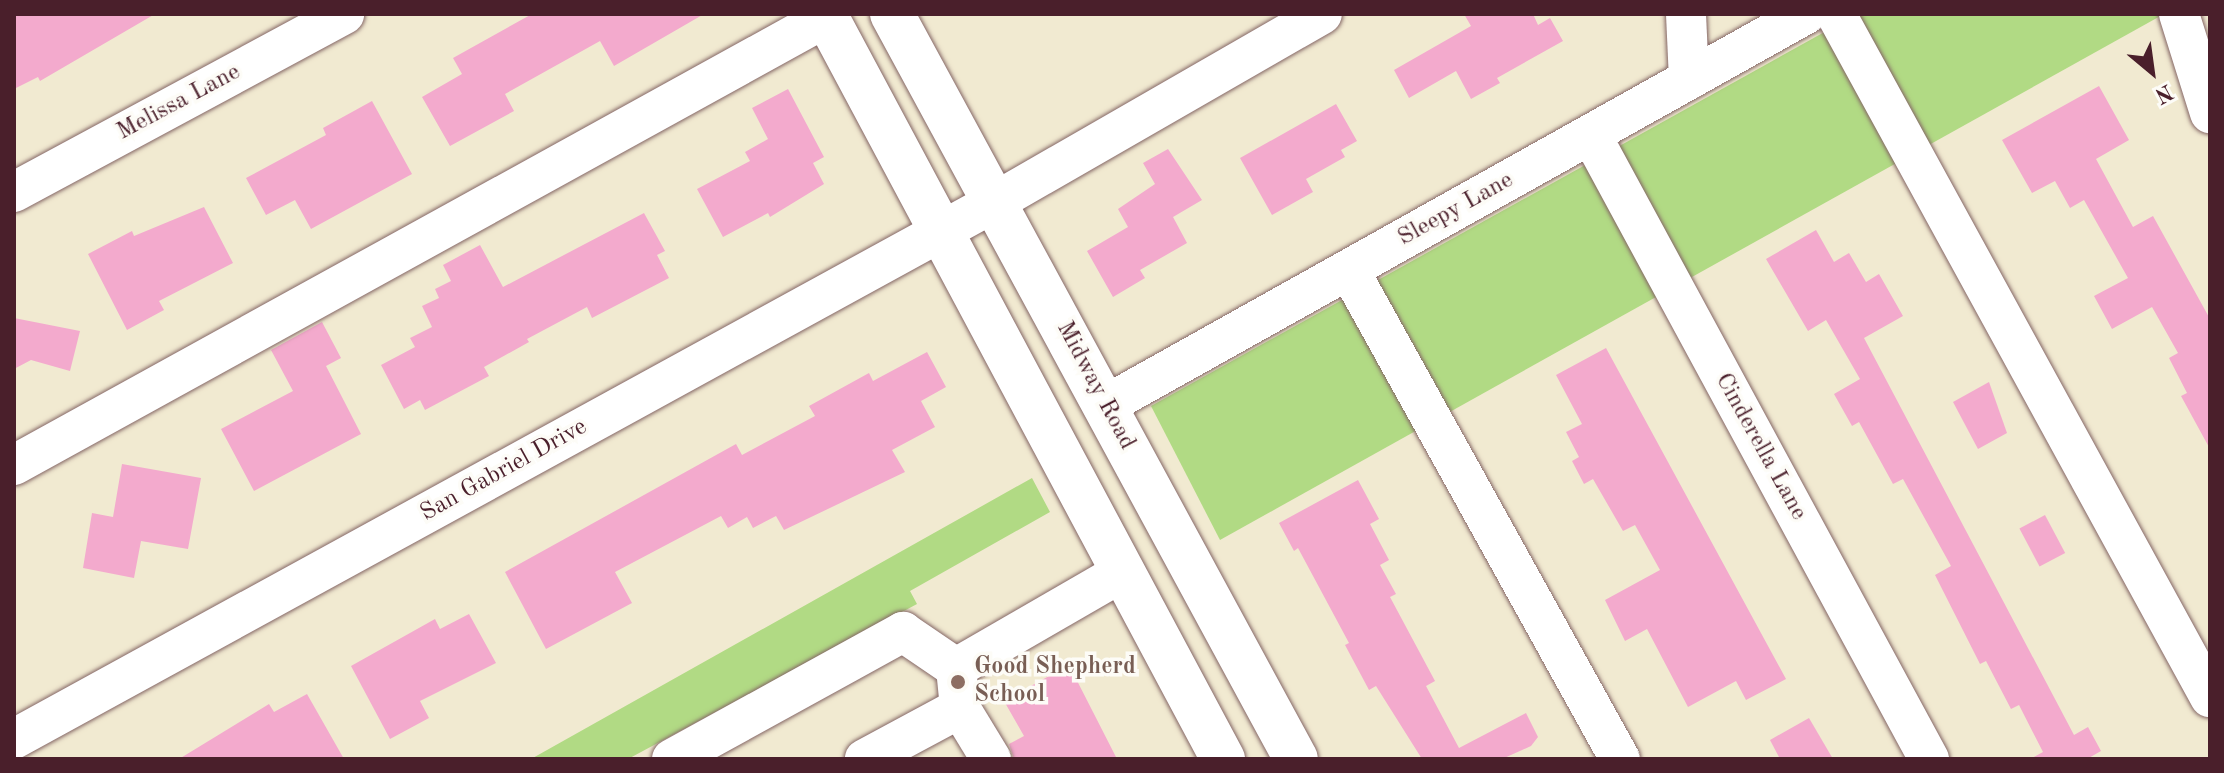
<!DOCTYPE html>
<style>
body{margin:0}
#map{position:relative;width:2224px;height:773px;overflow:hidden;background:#f1ead1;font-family:"Old Standard TT",serif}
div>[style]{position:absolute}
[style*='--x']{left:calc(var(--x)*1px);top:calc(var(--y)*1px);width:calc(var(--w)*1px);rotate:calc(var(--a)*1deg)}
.green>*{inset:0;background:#b1da84}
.building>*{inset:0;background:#f3aacd;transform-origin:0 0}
.roads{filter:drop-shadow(0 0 2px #846665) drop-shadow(0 0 2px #846665)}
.minor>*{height:40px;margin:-20px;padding:0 20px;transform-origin:20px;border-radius:20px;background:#fff}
.major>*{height:44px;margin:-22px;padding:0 22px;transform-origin:22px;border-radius:22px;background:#fff}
.dots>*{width:22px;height:22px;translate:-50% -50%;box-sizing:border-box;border:4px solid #fdfcf7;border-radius:50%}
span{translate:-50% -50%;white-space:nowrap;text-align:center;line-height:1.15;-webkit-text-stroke:7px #fdfcf7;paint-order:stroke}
.street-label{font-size:24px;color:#4a1f2b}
.education-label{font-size:24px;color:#785e54;font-weight:700}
.left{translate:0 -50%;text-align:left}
.frame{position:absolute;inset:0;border:16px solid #4a1f2b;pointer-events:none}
.north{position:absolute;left:2112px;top:32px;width:80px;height:80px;-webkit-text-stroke:6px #fdfcf7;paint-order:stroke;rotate:151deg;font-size:22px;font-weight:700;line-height:32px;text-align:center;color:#4a1f2b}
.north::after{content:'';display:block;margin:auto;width:28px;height:36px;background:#4a1f2b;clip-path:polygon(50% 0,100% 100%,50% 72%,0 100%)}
</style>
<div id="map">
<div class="green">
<div style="clip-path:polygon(1857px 14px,2164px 14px,1220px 540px,1151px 406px)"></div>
<div style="clip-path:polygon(1032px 478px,1050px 512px,910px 591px,917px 604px,628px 759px,531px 759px)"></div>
</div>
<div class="building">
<div style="clip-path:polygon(14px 14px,155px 14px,40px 81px,38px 77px,14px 89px)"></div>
<div style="clip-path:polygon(532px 14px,704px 14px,614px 66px,600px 41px,505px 94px,514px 111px,450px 146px,422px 97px,462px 74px,453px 58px)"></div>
<div style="clip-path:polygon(1464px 14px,1533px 14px,1538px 25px,1550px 18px,1563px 41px,1497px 78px,1500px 83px,1471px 99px,1456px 71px,1409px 98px,1394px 70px,1471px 26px)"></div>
<div style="clip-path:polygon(2099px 86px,2129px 140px,2096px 159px,2133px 227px,2153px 216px,2210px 319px,2210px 449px,2181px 396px,2187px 393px,2169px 358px,2178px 353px,2152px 307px,2112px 329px,2094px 296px,2128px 278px,2084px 200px,2070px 208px,2055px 181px,2032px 193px,2002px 140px)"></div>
<div style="clip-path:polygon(788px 89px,824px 157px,813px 163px,824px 184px,770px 217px,768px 213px,723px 237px,697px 189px,750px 161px,745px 152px,768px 139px,752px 108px)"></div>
<div style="clip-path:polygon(372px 101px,412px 174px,311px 229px,295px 200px,266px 215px,246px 178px,326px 135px,323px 128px)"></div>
<div style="clip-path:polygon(1336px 104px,1357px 141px,1341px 150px,1345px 157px,1306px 179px,1313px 192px,1272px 215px,1240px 158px)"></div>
<div style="clip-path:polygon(1168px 149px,1202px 200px,1173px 217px,1187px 243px,1140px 270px,1145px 278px,1113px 297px,1087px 251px,1128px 227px,1118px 209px,1155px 184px,1143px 163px)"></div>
<div style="clip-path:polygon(204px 207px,233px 263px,159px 301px,164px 310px,127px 330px,88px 254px,132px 231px,134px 236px)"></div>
<div style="clip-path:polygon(644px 213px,665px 251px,657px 255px,669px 278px,592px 318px,587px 307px,527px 339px,529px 342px,484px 367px,489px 376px,425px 410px,420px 400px,404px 409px,381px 365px,415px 347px,410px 338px,432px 327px,422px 306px,439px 298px,435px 289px,451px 281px,443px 265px,480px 245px,503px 287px)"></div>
<div style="clip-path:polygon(1816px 230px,1834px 262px,1849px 253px,1866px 282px,1879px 274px,1903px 316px,1864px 338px,2074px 735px,2088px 727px,2101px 751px,2087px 759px,2030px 759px,2043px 752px,2019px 705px,2011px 709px,1986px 661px,1980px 664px,1935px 575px,1951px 566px,1903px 479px,1893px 484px,1859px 422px,1852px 426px,1834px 394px,1860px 379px,1826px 320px,1808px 331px,1766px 259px)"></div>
<div style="clip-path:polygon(14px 318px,80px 331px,70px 371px,31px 360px,14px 369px)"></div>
<div style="clip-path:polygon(322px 322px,341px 358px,326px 366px,361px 434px,254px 491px,221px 429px,293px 391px,271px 350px)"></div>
<div style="clip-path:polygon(1606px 348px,1786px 679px,1746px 700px,1736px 681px,1688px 707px,1647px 629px,1625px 641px,1605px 600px,1660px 570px,1635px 525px,1623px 531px,1593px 479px,1584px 484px,1572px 461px,1579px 457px,1566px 432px,1582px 424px,1556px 375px)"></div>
<div style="clip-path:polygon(927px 352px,946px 387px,921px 401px,935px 427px,892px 450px,905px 472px,784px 530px,776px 516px,753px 528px,747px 517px,728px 528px,721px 516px,615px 572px,632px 603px,546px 649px,505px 572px,736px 444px,742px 455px,815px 416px,809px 406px,869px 373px,873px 381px)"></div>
<div style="clip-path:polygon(1989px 382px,2007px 433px,1978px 449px,1953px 402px)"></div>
<div style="clip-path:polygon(122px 464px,201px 478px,188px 549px,141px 541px,134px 578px,83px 568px,92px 513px,113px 517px)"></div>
<div style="clip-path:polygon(1358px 480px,1379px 519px,1370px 524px,1389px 560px,1380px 565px,1396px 594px,1390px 597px,1435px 681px,1426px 686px,1459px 748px,1526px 713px,1538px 737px,1531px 746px,1502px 759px,1422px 759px,1376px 686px,1369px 690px,1345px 645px,1349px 643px,1298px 548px,1294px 551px,1279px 523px)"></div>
<div style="left:2045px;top:515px;width:43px;height:29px;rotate:62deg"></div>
<div style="clip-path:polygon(469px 614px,496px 663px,420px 701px,429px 718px,390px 739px,351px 666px,435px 619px,440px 629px)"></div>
<div style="clip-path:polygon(1069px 665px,1117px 759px,1014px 759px,1009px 744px,1024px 736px,1004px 701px)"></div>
<div style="clip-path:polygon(307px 694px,344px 759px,179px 759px,269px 704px,274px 712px)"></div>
<div style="clip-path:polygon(1809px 718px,1833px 759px,1780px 759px,1770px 740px)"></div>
</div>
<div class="roads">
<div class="minor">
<div style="--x:1686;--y:14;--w:65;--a:87.4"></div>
<div style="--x:1836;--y:14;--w:779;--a:61.3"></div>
<div style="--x:2179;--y:14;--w:104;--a:72.6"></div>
<div style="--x:1591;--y:135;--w:710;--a:61.56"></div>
<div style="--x:14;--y:192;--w:375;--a:-28.3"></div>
<div style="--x:1349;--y:270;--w:559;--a:61.01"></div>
<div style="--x:1106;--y:405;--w:802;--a:-29.19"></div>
<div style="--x:14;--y:465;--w:928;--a:-28.86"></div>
<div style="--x:956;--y:668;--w:192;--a:-30"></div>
<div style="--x:960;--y:708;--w:60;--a:58.7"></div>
<div style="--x:14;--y:739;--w:1118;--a:-28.7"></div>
<div style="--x:995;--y:202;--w:377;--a:-29.9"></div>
<div style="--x:672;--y:759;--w:264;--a:-28.8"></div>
<div style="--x:903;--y:632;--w:64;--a:34.2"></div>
<div style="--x:956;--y:668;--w:40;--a:84.3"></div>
<div style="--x:960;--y:708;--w:108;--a:151.8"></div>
</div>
<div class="major">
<div style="--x:825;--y:14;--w:845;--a:61.89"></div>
<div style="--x:892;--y:14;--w:847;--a:61.53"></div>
</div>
</div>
<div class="dots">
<div style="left:958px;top:682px;background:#8d6e63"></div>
</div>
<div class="street-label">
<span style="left:179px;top:103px;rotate:-28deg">Melissa Lane</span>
<span style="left:1456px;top:210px;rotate:-29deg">Sleepy Lane</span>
<span style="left:1095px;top:386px;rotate:62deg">Midway Road</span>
<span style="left:1760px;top:447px;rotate:61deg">Cinderella Lane</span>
<span style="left:504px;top:471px;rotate:-29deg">San Gabriel Drive</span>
</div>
<div class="education-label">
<span class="left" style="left:974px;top:682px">Good Shepherd<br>School</span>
</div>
<div class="frame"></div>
<div class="north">N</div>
</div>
